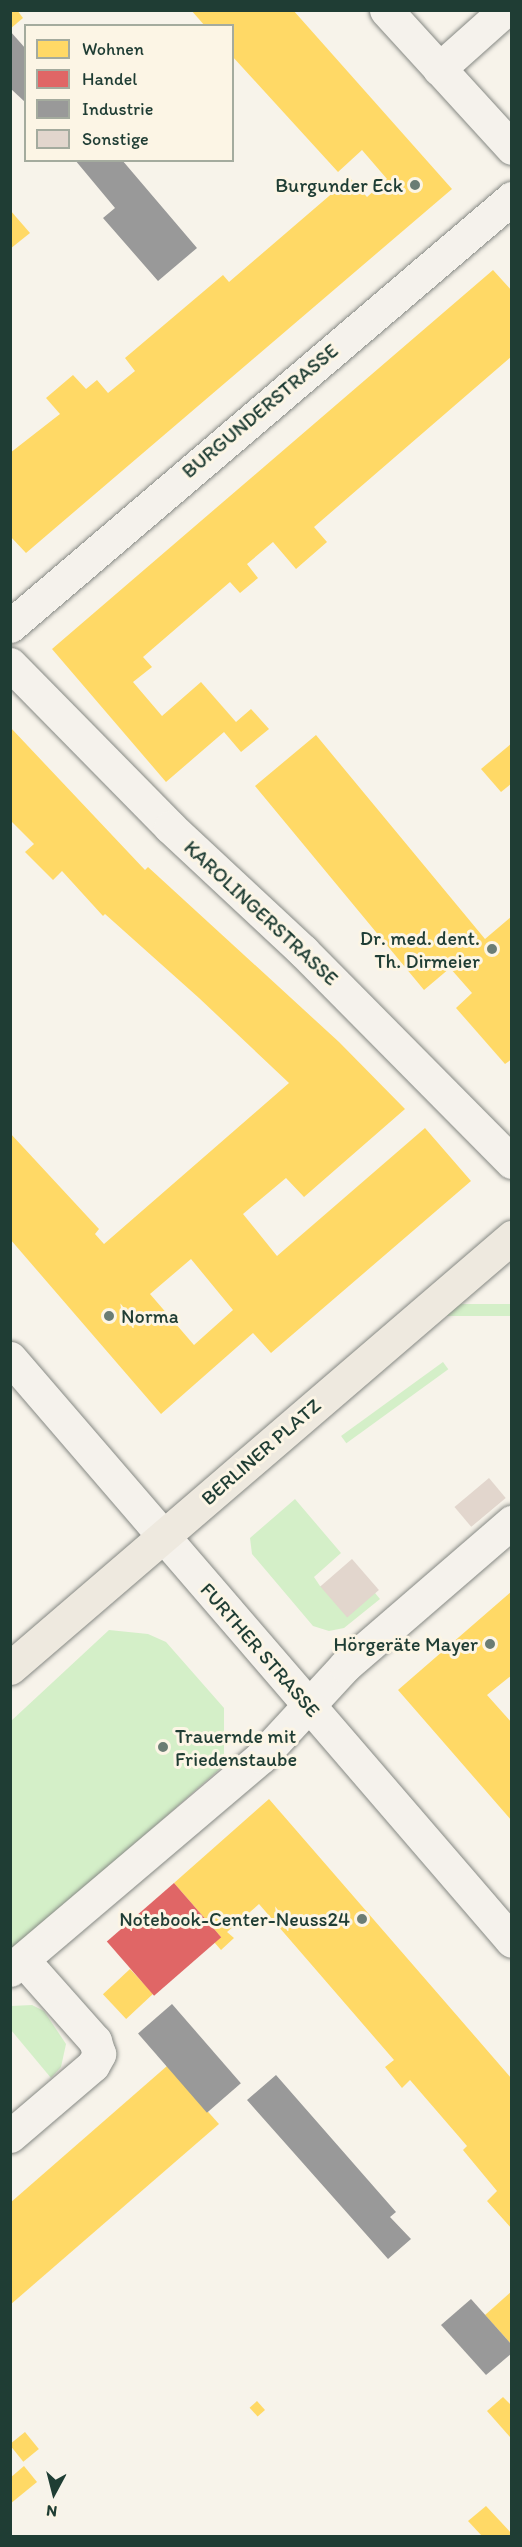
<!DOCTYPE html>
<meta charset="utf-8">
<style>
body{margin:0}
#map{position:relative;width:522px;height:2547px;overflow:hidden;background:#f7f3ea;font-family:Itim,sans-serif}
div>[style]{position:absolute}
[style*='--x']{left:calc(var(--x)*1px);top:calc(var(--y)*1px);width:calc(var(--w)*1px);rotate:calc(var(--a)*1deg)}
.green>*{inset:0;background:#d4efc8;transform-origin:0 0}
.homes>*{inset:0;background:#ffd966;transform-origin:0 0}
.shops>*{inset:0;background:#e06666;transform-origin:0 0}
.industry>*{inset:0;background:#999;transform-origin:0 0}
.building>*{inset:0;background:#e2d6cd;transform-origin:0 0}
.roads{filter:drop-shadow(0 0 2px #868984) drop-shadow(0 0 2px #868984)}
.minor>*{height:33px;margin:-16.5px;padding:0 16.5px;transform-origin:16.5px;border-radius:16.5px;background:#f5f2ec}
.secondary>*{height:33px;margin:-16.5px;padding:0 16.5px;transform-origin:16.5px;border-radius:16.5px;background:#f5f2ec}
.primary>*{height:33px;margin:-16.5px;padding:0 16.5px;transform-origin:16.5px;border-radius:16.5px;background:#eee9df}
.dots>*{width:16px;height:16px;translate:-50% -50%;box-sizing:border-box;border:3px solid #fcf5e5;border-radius:50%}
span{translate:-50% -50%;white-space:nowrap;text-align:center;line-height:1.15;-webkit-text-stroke:6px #fcf5e5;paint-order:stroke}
.poi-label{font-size:20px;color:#1f3d34}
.right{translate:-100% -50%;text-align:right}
.left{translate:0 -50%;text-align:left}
.street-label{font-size:20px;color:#1f3d34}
.frame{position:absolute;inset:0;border:12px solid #1f3d34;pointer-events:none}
.legend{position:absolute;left:24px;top:24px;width:210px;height:138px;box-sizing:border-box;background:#fcf5e5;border:2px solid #a4ab9e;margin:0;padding:8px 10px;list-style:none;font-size:18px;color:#1f3d34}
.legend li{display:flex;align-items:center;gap:12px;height:30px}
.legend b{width:30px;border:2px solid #a4ab9e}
.north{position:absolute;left:24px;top:2463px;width:60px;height:60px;-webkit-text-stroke:4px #fcf5e5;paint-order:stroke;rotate:187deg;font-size:16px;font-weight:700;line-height:24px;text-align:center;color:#1f3d34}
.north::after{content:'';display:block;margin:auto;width:21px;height:27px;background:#1f3d34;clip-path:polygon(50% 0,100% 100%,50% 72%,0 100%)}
</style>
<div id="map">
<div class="green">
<div style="left:511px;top:1304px;width:12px;height:77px;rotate:90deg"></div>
<div style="left:443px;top:1362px;width:9px;height:126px;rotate:54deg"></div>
<div style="clip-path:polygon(295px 1499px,341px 1553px,314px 1577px,320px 1586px,375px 1593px,380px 1599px,344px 1628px,329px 1631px,313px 1626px,252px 1554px,250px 1538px)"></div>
<div style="clip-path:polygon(109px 1630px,148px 1634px,166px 1642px,224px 1708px,224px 1756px,229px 1761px,11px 1952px,11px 1721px)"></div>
<div style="clip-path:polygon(32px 2005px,44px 2011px,66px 2044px,61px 2067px,51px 2078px,11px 2030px,11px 2006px)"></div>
</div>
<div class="homes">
<div style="clip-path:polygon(10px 10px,17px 10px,23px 18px,10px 29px)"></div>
<div style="clip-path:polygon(191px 10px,293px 10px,452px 189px,26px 553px,10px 536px,10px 453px,60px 414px,46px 398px,73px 375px,86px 389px,97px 380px,108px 393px,135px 371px,125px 358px,223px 275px,229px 282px,350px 178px,367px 197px,387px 179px,362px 150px,338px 172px,232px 56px,232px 26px,205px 26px)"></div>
<div style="clip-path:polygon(10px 210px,30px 233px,10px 249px)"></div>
<div style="clip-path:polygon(493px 270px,512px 291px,512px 356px,314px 527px,327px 542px,296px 569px,273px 542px,247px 564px,258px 578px,240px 593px,230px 582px,143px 657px,152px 667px,133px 682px,162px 716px,201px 682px,236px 722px,251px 709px,269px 729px,241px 752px,224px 732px,166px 782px,52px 649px)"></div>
<div style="clip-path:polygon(evenodd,10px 727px,145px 870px,148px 867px,339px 1042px,405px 1109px,304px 1197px,286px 1178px,243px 1214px,277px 1256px,425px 1128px,471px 1181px,271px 1353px,253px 1333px,161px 1414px,10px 1239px,10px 1133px,99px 1229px,95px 1234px,104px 1244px,289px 1083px,199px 998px,105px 914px,103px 916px,62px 871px,53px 880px,25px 852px,34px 844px,10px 820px,10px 727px,191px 1259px,233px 1310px,194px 1345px,150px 1294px,191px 1259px)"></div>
<div style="clip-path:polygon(316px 735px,485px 939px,512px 916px,512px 1059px,505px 1064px,456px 1008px,472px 993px,450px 968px,424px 990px,255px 786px)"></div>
<div style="clip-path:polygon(512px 743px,512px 783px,501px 792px,481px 769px)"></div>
<div style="clip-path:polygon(512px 1591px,512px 1675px,487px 1695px,512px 1723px,512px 1821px,398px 1690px)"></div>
<div style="clip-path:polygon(269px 1799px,512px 2079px,512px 2229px,487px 2201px,497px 2191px,463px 2150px,467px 2146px,410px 2080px,402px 2088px,385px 2067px,394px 2060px,259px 1904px,227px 1932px,234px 1938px,221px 1950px,214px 1942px,221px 1937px,174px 1883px)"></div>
<div style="left:130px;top:1969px;width:34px;height:37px;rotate:47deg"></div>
<div style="clip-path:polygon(167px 2066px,219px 2124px,10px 2305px,10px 2203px)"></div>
<div style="clip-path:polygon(512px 2291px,512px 2345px,485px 2315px)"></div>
<div style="clip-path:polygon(503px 2397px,512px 2406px,510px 2437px,487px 2411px)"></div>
<div style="left:257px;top:2401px;width:12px;height:10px;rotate:48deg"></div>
<div style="left:25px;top:2432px;width:22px;height:20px;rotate:51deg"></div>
<div style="clip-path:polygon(24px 2466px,37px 2482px,10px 2504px,10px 2478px)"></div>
<div style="clip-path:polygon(486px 2506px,512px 2534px,512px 2536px,482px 2536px,468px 2521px)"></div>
</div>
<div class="shops">
<div style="left:174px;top:1883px;width:72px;height:89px;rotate:49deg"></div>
</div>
<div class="industry">
<div style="clip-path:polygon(10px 31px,26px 49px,26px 103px,10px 88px)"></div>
<div style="clip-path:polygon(75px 160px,122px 160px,197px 248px,158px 281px,103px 218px,115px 208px)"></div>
<div style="left:172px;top:2004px;width:105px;height:45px;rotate:49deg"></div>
<div style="clip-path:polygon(276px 2075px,396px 2212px,390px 2217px,411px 2239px,388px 2259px,247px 2100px)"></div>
<div style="clip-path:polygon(471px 2299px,512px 2345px,512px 2353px,486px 2375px,441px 2325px)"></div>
</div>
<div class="building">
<div style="left:489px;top:1478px;width:26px;height:45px;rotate:50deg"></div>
<div style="left:352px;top:1559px;width:41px;height:42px;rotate:49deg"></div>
</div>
<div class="roads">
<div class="minor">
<div style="--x:386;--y:10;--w:187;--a:47.6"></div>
<div style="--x:439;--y:69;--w:89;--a:-41.8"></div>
<div style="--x:10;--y:626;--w:660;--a:-40.45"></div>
<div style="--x:10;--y:664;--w:228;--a:45.5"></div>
<div style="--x:170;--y:827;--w:182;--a:43"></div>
<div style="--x:303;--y:951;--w:297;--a:45.3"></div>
<div style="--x:10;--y:1970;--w:329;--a:-40.3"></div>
<div style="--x:261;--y:1757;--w:124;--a:-47.3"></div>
<div style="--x:345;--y:1666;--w:221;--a:-40.8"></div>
<div style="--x:10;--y:2136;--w:109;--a:-40.5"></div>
<div style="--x:93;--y:2065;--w:13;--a:-61"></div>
<div style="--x:99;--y:2054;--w:14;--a:-107"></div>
<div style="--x:95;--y:2041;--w:108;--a:-131.6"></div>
</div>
<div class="secondary">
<div style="--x:10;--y:1358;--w:769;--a:49.27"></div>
</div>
<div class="primary">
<div style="--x:10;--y:1668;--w:662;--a:-40.65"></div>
</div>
</div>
<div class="dots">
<div style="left:415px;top:185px;background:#6b7d74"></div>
<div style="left:492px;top:949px;background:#6b7d74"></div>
<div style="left:109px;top:1316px;background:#6b7d74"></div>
<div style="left:490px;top:1644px;background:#6b7d74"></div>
<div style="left:163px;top:1747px;background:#6b7d74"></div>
<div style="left:362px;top:1919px;background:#6b7d74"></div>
</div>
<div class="poi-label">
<span class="right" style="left:403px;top:185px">Burgunder Eck</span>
<span class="right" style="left:480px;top:950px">Dr. med. dent.<br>Th. Dirmeier</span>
<span class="left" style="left:121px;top:1316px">Norma</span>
<span class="right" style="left:478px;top:1644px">Hörgeräte Mayer</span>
<span class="left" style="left:175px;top:1748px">Trauernde mit<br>Friedenstaube</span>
<span class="right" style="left:350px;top:1919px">Notebook-Center-Neuss24</span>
</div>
<div class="street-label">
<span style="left:260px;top:411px;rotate:-40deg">BURGUNDERSTRASSE</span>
<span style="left:261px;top:913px;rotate:43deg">KAROLINGERSTRASSE</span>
<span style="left:261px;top:1452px;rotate:-41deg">BERLINER PLATZ</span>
<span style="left:260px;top:1650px;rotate:49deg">FURTHER STRASSE</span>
</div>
<div class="frame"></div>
<ul class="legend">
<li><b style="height:16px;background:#ffd966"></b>Wohnen</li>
<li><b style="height:16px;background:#e06666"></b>Handel</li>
<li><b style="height:16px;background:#999"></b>Industrie</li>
<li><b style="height:16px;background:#e2d6cd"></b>Sonstige</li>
</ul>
<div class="north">N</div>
</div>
